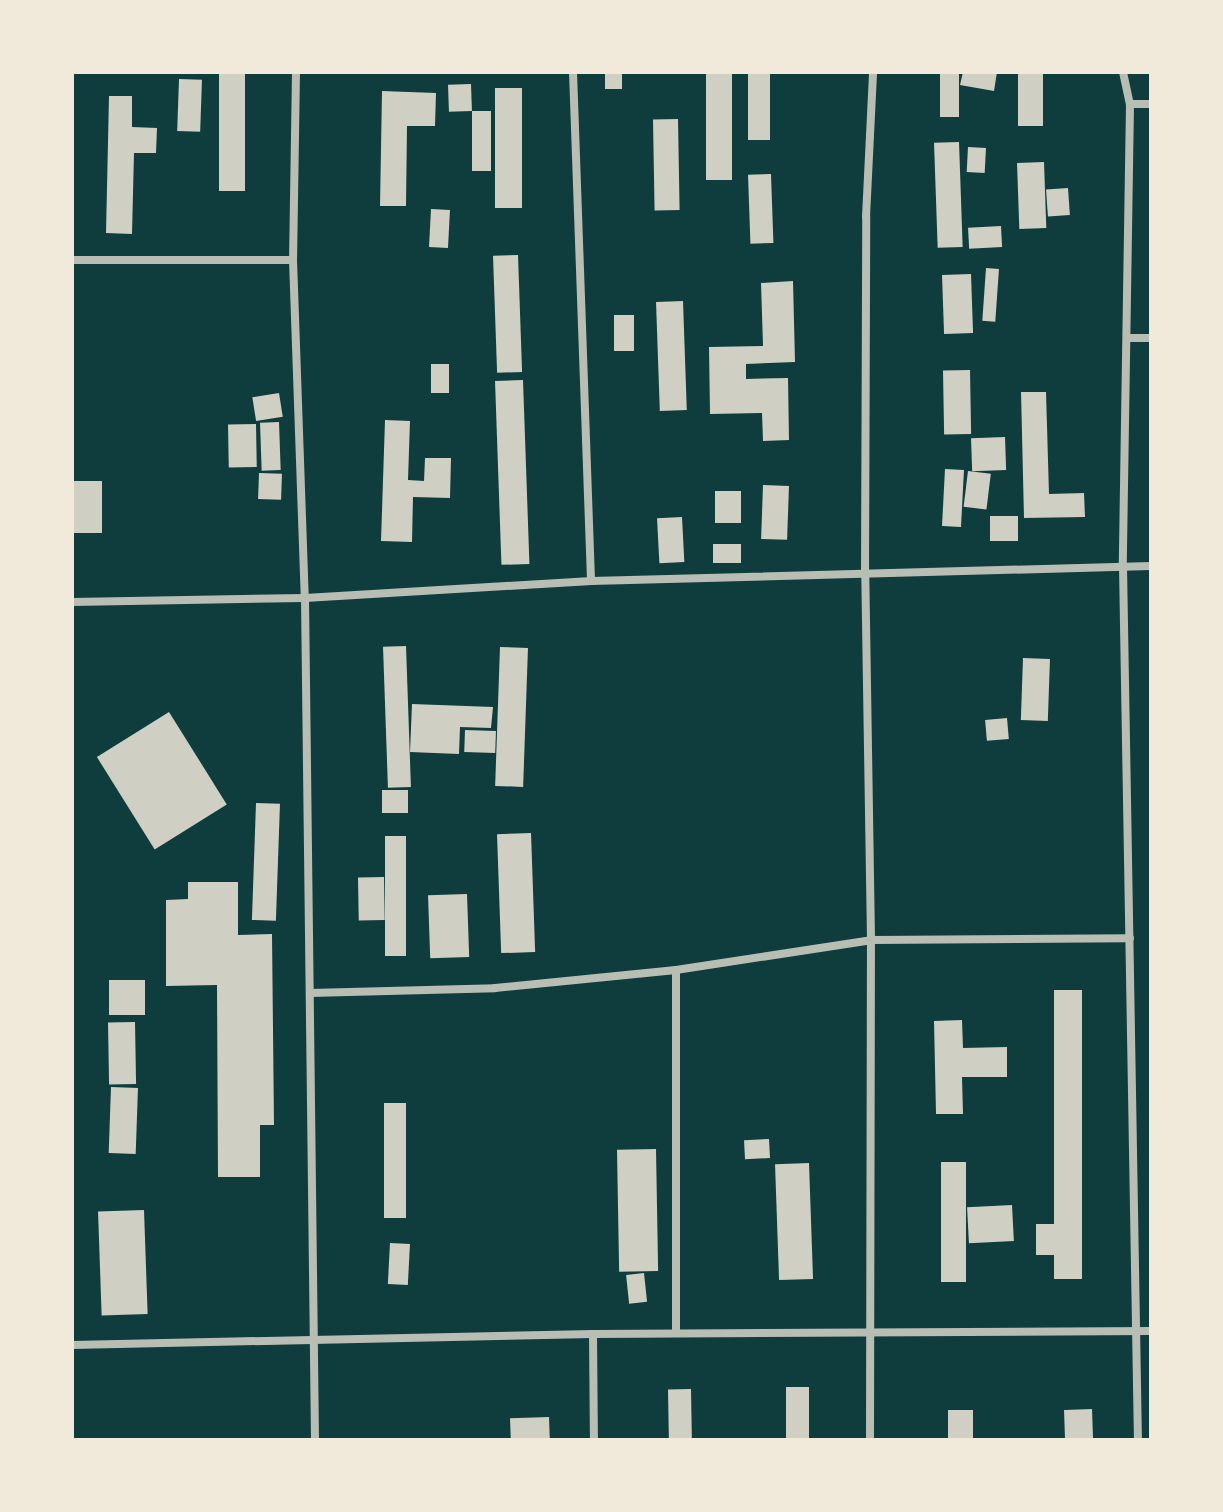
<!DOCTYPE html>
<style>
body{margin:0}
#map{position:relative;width:1223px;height:1512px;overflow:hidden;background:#0f3d3e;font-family:"Noto Sans",sans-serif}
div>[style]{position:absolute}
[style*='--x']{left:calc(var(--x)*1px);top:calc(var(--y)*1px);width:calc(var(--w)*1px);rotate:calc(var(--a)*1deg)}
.building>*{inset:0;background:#cfcfc3;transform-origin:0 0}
.minor>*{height:8px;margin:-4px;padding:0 4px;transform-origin:4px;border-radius:4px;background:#b8beb3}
span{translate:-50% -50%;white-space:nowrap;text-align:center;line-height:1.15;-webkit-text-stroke:6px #f1e9da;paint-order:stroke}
.frame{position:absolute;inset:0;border:74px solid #f1e9da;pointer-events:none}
</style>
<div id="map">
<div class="building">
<div style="left:219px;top:72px;width:26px;height:119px"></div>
<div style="left:605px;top:72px;width:17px;height:17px"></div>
<div style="left:706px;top:72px;width:26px;height:108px"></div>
<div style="left:748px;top:72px;width:22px;height:68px"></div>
<div style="left:940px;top:72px;width:19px;height:45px"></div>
<div style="clip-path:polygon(963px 72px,997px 72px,994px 91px,960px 85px)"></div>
<div style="left:1018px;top:72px;width:25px;height:54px"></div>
<div style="left:179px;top:79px;width:23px;height:52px;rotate:2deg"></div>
<div style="left:471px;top:84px;width:27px;height:23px;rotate:88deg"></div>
<div style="left:495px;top:88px;width:27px;height:120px"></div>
<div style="clip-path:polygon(382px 91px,436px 93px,435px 126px,407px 126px,406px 206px,380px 206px)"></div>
<div style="clip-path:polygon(109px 96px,132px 96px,132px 127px,157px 128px,156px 153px,134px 153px,132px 234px,106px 233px)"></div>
<div style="left:472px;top:111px;width:19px;height:60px"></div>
<div style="left:678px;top:119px;width:91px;height:25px;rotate:89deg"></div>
<div style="left:959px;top:142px;width:105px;height:25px;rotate:88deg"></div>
<div style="left:968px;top:147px;width:18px;height:25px;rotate:3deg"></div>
<div style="left:1044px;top:162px;width:66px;height:27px;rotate:88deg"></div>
<div style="left:771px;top:174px;width:69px;height:23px;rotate:88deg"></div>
<div style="left:1068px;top:188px;width:27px;height:22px;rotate:86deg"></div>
<div style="left:431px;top:209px;width:19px;height:38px;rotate:3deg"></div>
<div style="left:1001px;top:226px;width:21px;height:33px;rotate:87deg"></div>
<div style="left:518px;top:255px;width:117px;height:25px;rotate:88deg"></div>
<div style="left:986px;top:268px;width:13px;height:53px;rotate:4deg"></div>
<div style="left:971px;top:274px;width:59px;height:29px;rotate:88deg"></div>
<div style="clip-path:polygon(793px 281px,795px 362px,746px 364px,746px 379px,788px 378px,789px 440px,763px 441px,762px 413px,710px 414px,709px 347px,763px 346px,761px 283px)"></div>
<div style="left:683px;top:301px;width:109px;height:27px;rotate:88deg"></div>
<div style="left:614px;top:315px;width:20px;height:36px"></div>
<div style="left:431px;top:364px;width:18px;height:29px"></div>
<div style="left:970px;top:370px;width:64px;height:27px;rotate:89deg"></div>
<div style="left:523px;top:380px;width:184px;height:28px;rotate:88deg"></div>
<div style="clip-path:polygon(1021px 392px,1046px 392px,1049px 494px,1084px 493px,1085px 517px,1024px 518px)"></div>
<div style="left:279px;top:393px;width:24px;height:27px;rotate:81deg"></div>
<div style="clip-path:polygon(385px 420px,410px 421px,408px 480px,424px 481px,425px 458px,451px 458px,450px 498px,413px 497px,412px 542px,381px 541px)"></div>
<div style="left:279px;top:422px;width:48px;height:19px;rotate:88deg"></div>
<div style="left:256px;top:424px;width:43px;height:28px;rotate:89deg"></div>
<div style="left:1005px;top:437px;width:33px;height:34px;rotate:88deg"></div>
<div style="left:945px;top:469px;width:19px;height:57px;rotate:3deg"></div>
<div style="left:968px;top:471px;width:23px;height:36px;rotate:7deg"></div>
<div style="left:259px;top:473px;width:23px;height:26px;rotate:2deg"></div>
<div style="left:72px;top:481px;width:30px;height:52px"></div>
<div style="left:763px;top:485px;width:26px;height:54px;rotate:2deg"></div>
<div style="left:715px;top:491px;width:26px;height:32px"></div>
<div style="left:990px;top:516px;width:28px;height:25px"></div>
<div style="left:682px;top:517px;width:45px;height:25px;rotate:87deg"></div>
<div style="left:713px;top:544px;width:28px;height:19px"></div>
<div style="left:406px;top:646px;width:141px;height:23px;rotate:88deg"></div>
<div style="left:500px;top:647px;width:28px;height:139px;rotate:2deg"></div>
<div style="left:1023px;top:658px;width:27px;height:62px;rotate:2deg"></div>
<div style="clip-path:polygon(412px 704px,493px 707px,491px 728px,460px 727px,459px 754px,410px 752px)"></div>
<div style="left:169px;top:712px;width:109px;height:85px;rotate:58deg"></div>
<div style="left:1007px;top:718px;width:21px;height:22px;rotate:85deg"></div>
<div style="left:465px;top:730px;width:31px;height:22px;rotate:2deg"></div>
<div style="left:382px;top:790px;width:26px;height:23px"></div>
<div style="left:256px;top:803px;width:24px;height:117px;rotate:2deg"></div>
<div style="left:531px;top:833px;width:119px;height:34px;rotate:88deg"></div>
<div style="left:385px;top:836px;width:21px;height:120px"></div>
<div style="left:384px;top:877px;width:43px;height:26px;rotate:89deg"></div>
<div style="clip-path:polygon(188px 882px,238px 882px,238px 935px,272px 934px,274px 1125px,260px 1125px,260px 1177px,218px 1177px,217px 985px,166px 986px,166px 900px,188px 899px)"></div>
<div style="left:467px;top:894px;width:63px;height:39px;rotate:88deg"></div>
<div style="left:109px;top:980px;width:36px;height:35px"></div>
<div style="left:1054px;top:990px;width:28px;height:289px"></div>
<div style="clip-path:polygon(962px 1020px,963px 1048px,1007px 1047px,1007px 1077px,962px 1077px,963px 1114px,936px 1114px,934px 1021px)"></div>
<div style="left:135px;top:1022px;width:62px;height:27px;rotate:89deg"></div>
<div style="left:111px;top:1087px;width:27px;height:66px;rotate:2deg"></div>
<div style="left:384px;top:1103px;width:22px;height:115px"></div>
<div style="left:769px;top:1139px;width:19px;height:25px;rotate:87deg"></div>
<div style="left:656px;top:1149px;width:122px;height:39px;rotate:89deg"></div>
<div style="left:941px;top:1162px;width:25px;height:120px"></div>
<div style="left:809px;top:1163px;width:116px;height:34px;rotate:88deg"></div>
<div style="left:1012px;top:1205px;width:36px;height:45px;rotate:87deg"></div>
<div style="left:144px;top:1210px;width:104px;height:46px;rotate:88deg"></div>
<div style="left:1036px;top:1224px;width:18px;height:31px"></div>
<div style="left:390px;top:1243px;width:20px;height:41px;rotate:3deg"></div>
<div style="left:644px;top:1273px;width:29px;height:18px;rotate:84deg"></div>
<div style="left:786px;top:1387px;width:23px;height:53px"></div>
<div style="left:691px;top:1389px;width:51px;height:23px;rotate:89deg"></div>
<div style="left:1092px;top:1409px;width:31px;height:28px;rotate:88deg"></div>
<div style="left:948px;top:1410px;width:25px;height:30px"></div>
<div style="left:549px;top:1417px;width:23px;height:39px;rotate:88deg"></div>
</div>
<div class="minor">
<div style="--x:296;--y:72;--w:188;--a:90.9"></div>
<div style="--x:293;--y:260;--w:338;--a:88"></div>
<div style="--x:305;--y:598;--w:842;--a:89.32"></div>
<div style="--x:573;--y:72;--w:509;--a:87.97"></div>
<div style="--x:1123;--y:72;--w:33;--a:78"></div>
<div style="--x:1130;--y:104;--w:462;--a:90.9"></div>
<div style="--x:1123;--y:566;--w:874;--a:89.02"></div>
<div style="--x:1130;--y:104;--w:21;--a:0"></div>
<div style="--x:72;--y:260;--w:221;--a:0"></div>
<div style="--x:1127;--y:338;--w:24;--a:0"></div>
<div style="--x:72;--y:602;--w:233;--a:-1"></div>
<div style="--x:305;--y:598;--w:287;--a:-3.4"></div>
<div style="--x:591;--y:581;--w:560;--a:-1.53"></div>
<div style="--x:676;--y:970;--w:363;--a:90"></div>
<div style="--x:310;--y:993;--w:185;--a:-1.5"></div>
<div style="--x:495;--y:988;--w:182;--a:-5.7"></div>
<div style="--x:676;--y:970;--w:197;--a:-8.7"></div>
<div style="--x:871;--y:940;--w:259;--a:-0.4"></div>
<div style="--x:593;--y:1334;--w:106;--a:89.5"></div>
<div style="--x:72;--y:1345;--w:521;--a:-1.21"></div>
<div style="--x:593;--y:1334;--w:558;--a:-0.31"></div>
<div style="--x:870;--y:1440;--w:500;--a:-89.89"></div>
<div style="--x:871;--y:940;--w:365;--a:-90.9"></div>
<div style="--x:865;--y:575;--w:358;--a:-89.8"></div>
<div style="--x:866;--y:217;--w:145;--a:-87.2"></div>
</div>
<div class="frame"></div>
</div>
